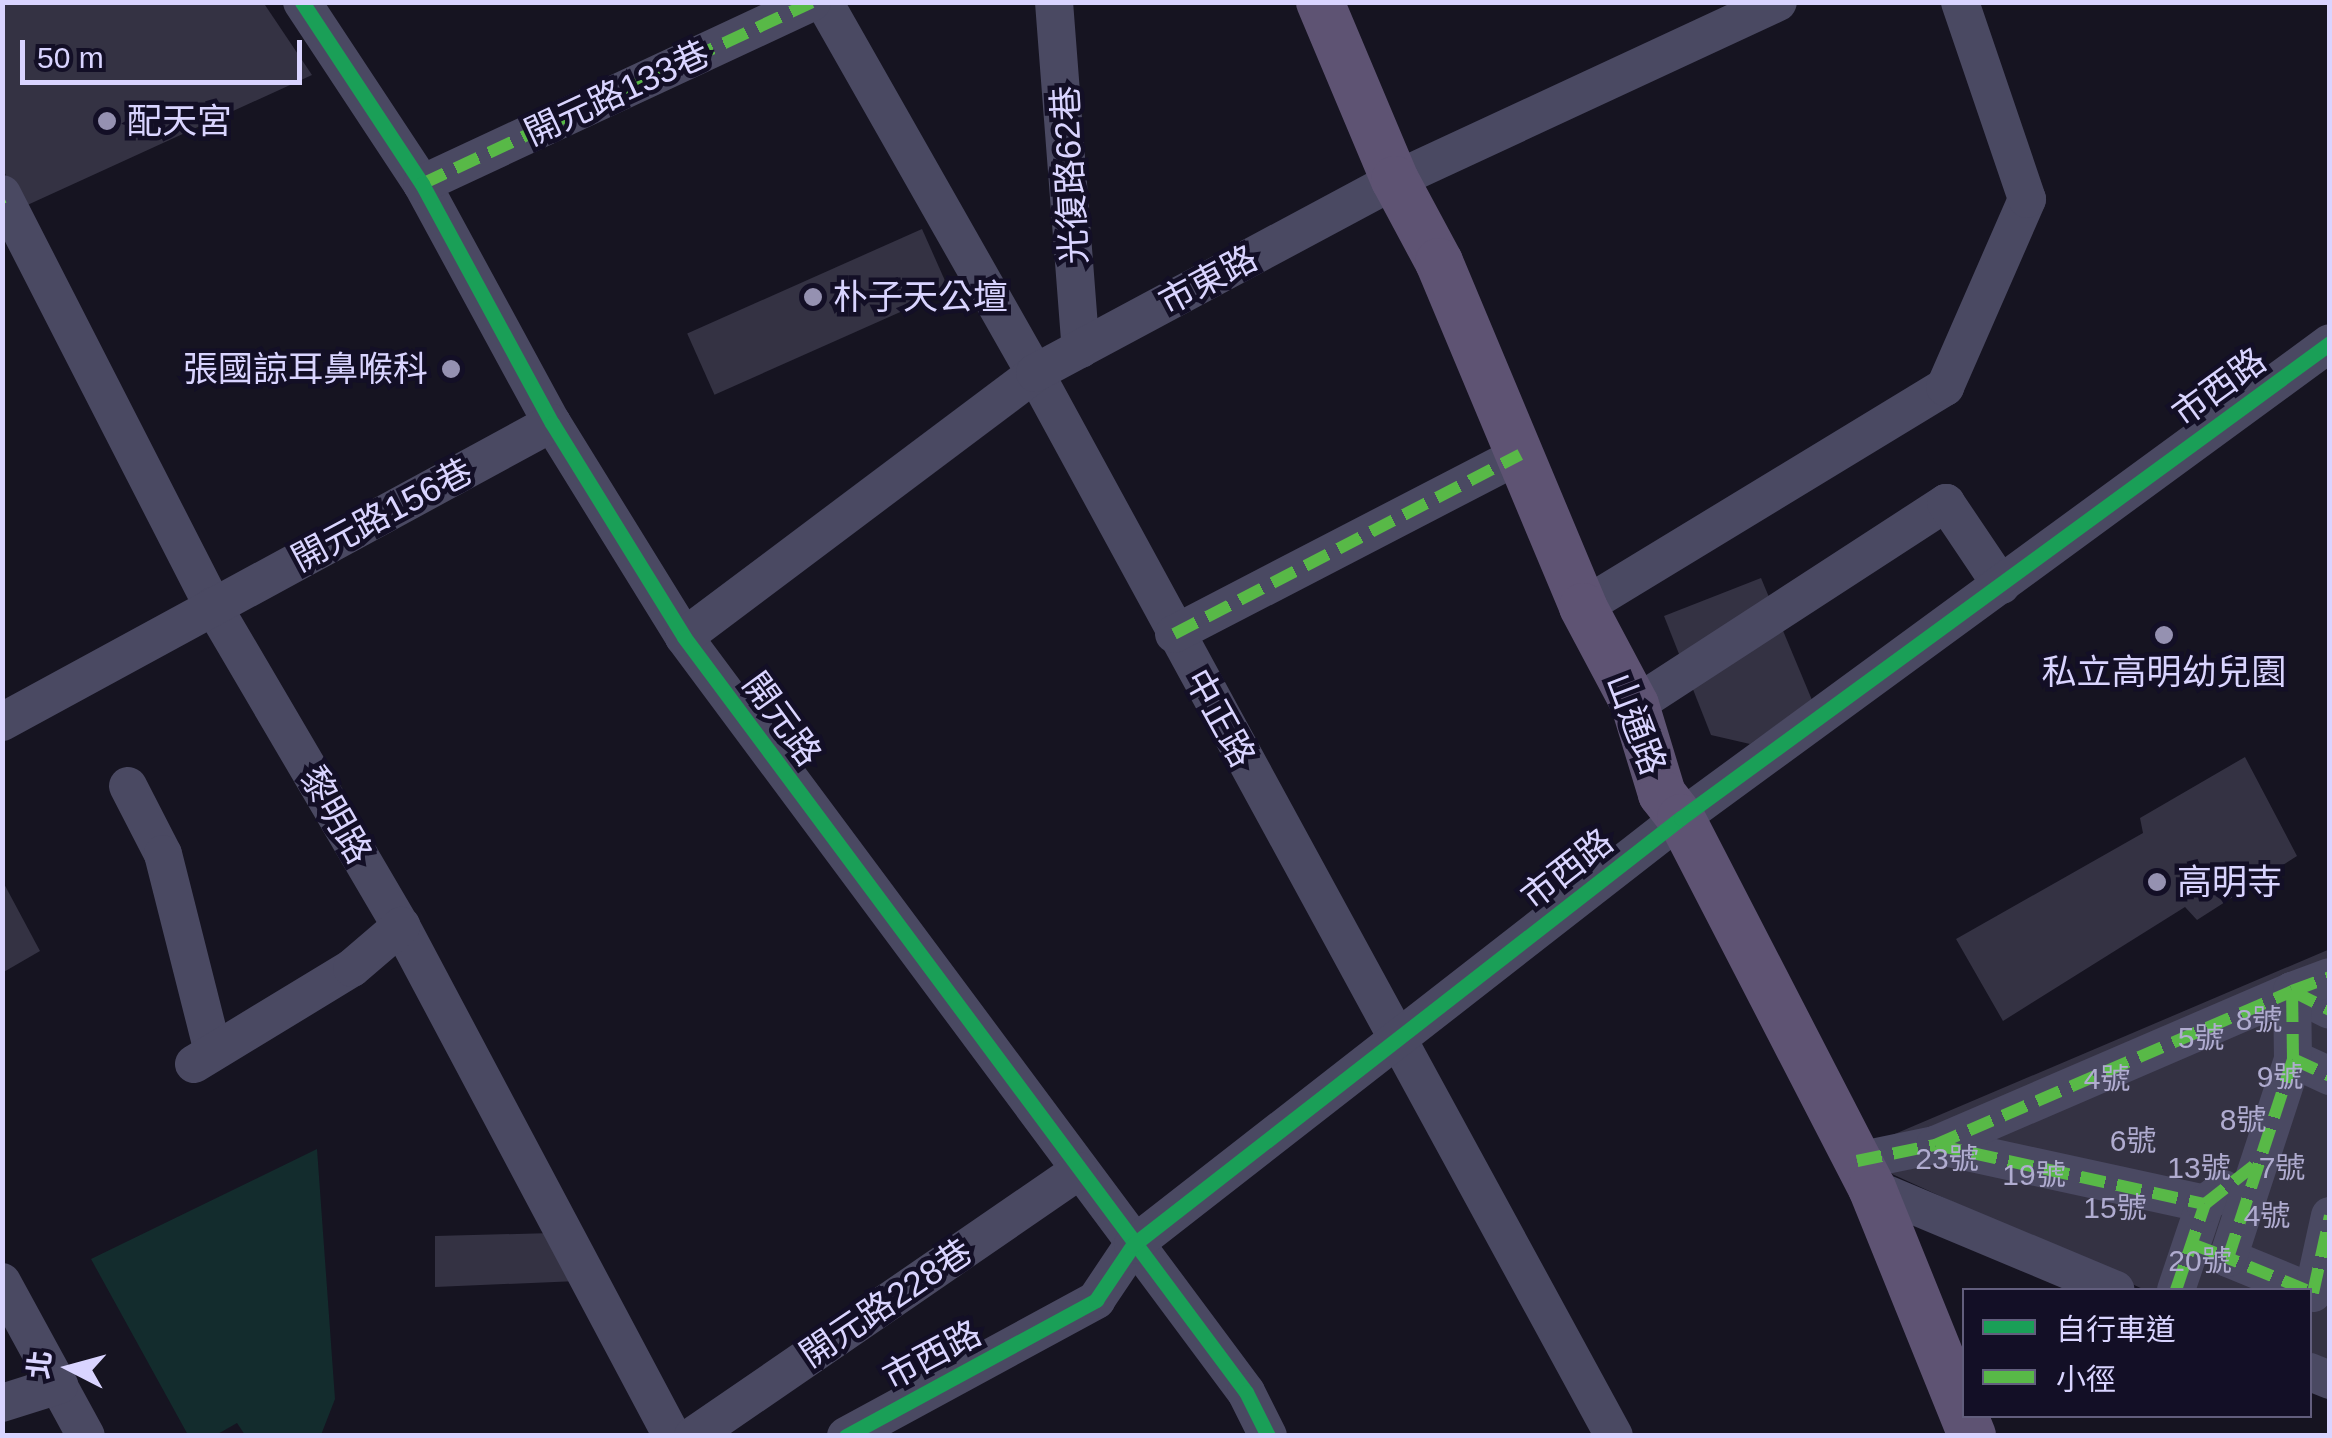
<!DOCTYPE html>
<meta charset="utf-8">
<style>
body{margin:0}
#map{position:relative;width:2332px;height:1438px;overflow:hidden;background:#161421;font-family:Arial,"Noto Sans TC",sans-serif}
div>[style]{position:absolute}
[style*='--x']{left:calc(var(--x)*1px);top:calc(var(--y)*1px);width:calc(var(--w)*1px);rotate:calc(var(--a)*1deg)}
.green>*{inset:0;background:#132c2d}
.building>*{inset:0;background:#343243;transform-origin:0 0}
.minor>*{height:38px;margin:-19px;padding:0 19px;transform-origin:19px;border-radius:19px;background:#4a4962}
.major>*{height:48px;margin:-24px;padding:0 24px;transform-origin:24px;border-radius:24px;background:#5e5373}
.quiet>*{height:12px;margin-top:-6px;transform-origin:0;background:repeating-linear-gradient(90deg,#58b947 0 25px,transparent 0 37px)}
.cycleway>*{height:15px;margin:-7.5px;padding:0 7.5px;transform-origin:7.5px;border-radius:7.5px;background:#1a9f57}
.dots>*{width:28px;height:28px;translate:-50% -50%;box-sizing:border-box;border:5px solid #130f26;border-radius:50%}
span{translate:-50% -50%;white-space:nowrap;text-align:center;line-height:1.15;-webkit-text-stroke:9px #130f26;paint-order:stroke}
.number-label{font-size:30px;color:#b0acd0}
.number-label span{-webkit-text-stroke-width:0}
.street-label{font-size:35px;color:#d9d4ff}
.poi-label{font-size:35px;color:#d9d4ff}
.left{translate:0 -50%;text-align:left}
.right{translate:-100% -50%;text-align:right}
.frame{position:absolute;inset:0;border:5px solid #d9d4ff;pointer-events:none}
.legend{position:absolute;left:1962px;top:1288px;width:350px;height:130px;box-sizing:border-box;background:#130f26;border:2px solid #625e7d;margin:0;padding:12px 18px;list-style:none;font-size:30px;color:#d9d4ff}
.legend li{display:flex;align-items:center;gap:20px;height:50px}
.legend b{width:50px;border:2px solid #625e7d}
.north{position:absolute;left:20px;top:1318px;width:100px;height:100px;-webkit-text-stroke:8px #130f26;paint-order:stroke;rotate:276deg;font-size:28px;font-weight:700;line-height:40px;text-align:center;color:#d9d4ff}
.north::after{content:'';display:block;margin:auto;width:35px;height:45px;background:#d9d4ff;clip-path:polygon(50% 0,100% 100%,50% 72%,0 100%)}
.scale{position:absolute;left:20px;top:40px;width:282px;height:45px;box-sizing:border-box;border:5px solid #d9d4ff;border-top:0;padding-left:12px;font-size:30px;line-height:35px;white-space:nowrap;color:#d9d4ff;-webkit-text-stroke:8px #130f26;paint-order:stroke}
</style>
<div id="map">
<div class="green">
<div style="clip-path:polygon(317px 1149px,335px 1399px,321px 1435px,245px 1435px,237px 1423px,216px 1435px,188px 1435px,91px 1259px)"></div>
</div>
<div class="building">
<div style="clip-path:polygon(2px 2px,263px 2px,312px 75px,23px 207px,2px 168px)"></div>
<div style="left:922px;top:229px;width:67px;height:257px;rotate:66deg"></div>
<div style="clip-path:polygon(1761px 578px,1812px 700px,1750px 744px,1711px 735px,1664px 616px)"></div>
<div style="clip-path:polygon(2245px 757px,2297px 856px,2197px 920px,2185px 907px,2003px 1021px,1956px 939px,2143px 833px,2140px 818px)"></div>
<div style="clip-path:polygon(2px 880px,40px 951px,2px 973px)"></div>
<div style="clip-path:polygon(2330px 949px,2330px 1366px,2310px 1358px,2310px 1290px,2145px 1290px,1892px 1174px,1883px 1139px)"></div>
<div style="clip-path:polygon(553px 1233px,578px 1281px,435px 1287px,435px 1236px)"></div>
</div>
<div class="minor">
<div style="--x:302;--y:2;--w:218;--a:56.6"></div>
<div style="--x:422;--y:184;--w:272;--a:61.5"></div>
<div style="--x:552;--y:423;--w:251;--a:58.3"></div>
<div style="--x:684;--y:637;--w:941;--a:53.34"></div>
<div style="--x:1246;--y:1392;--w:49;--a:63.4"></div>
<div style="--x:824;--y:2;--w:427;--a:60.4"></div>
<div style="--x:1035;--y:373;--w:1210;--a:61.42"></div>
<div style="--x:1054;--y:2;--w:348;--a:85.6"></div>
<div style="--x:422;--y:184;--w:430;--a:-25"></div>
<div style="--x:2;--y:194;--w:463;--a:62.9"></div>
<div style="--x:213;--y:606;--w:371;--a:59.6"></div>
<div style="--x:401;--y:926;--w:578;--a:62.02"></div>
<div style="--x:1583;--y:607;--w:424;--a:-31.3"></div>
<div style="--x:1945;--y:387;--w:205;--a:-66.4"></div>
<div style="--x:2027;--y:199;--w:208;--a:-108.8"></div>
<div style="--x:1174;--y:634;--w:390;--a:-27.4"></div>
<div style="--x:684;--y:637;--w:439;--a:-36.9"></div>
<div style="--x:1035;--y:373;--w:408;--a:-28.2"></div>
<div style="--x:1395;--y:180;--w:422;--a:-24.9"></div>
<div style="--x:1635;--y:705;--w:371;--a:-33"></div>
<div style="--x:1946;--y:503;--w:99;--a:56.1"></div>
<div style="--x:2;--y:722;--w:626;--a:-28.53"></div>
<div style="--x:128;--y:786;--w:76;--a:62.8"></div>
<div style="--x:163;--y:854;--w:204;--a:75.8"></div>
<div style="--x:2293;--y:1059;--w:41;--a:24.7"></div>
<div style="--x:194;--y:1064;--w:185;--a:-31.3"></div>
<div style="--x:352;--y:968;--w:65;--a:-40.6"></div>
<div style="--x:1935;--y:1145;--w:276;--a:12.3"></div>
<div style="--x:1857;--y:1161;--w:80;--a:-11.6"></div>
<div style="--x:1935;--y:1145;--w:389;--a:-23.3"></div>
<div style="--x:2292;--y:991;--w:42;--a:26.6"></div>
<div style="--x:1872;--y:1188;--w:264;--a:22.7"></div>
<div style="--x:2;--y:1282;--w:175;--a:61.4"></div>
<div style="--x:2176;--y:1290;--w:91;--a:-71.4"></div>
<div style="--x:2205;--y:1204;--w:24;--a:-38"></div>
<div style="--x:2306;--y:1290;--w:84;--a:-157.7"></div>
<div style="--x:2228;--y:1258;--w:209;--a:-71.9"></div>
<div style="--x:2293;--y:1059;--w:68;--a:-90.8"></div>
<div style="--x:2292;--y:991;--w:40;--a:-20.2"></div>
<div style="--x:2313;--y:1293;--w:79;--a:-77.6"></div>
<div style="--x:2310;--y:1372;--w:22;--a:22"></div>
<div style="--x:2;--y:1403;--w:60;--a:-17.5"></div>
<div style="--x:693;--y:1436;--w:468;--a:-34.5"></div>
<div style="--x:846;--y:1436;--w:285;--a:-28.5"></div>
<div style="--x:1096;--y:1300;--w:66;--a:-56.1"></div>
<div style="--x:1133;--y:1245;--w:695;--a:-37.93"></div>
<div style="--x:1681;--y:818;--w:804;--a:-36.2"></div>
</div>
<div class="major">
<div style="--x:1320;--y:2;--w:193;--a:67.2"></div>
<div style="--x:1395;--y:180;--w:93;--a:61.8"></div>
<div style="--x:1439;--y:262;--w:374;--a:67.3"></div>
<div style="--x:1583;--y:607;--w:111;--a:62"></div>
<div style="--x:1635;--y:705;--w:93;--a:73.1"></div>
<div style="--x:1662;--y:794;--w:31;--a:52"></div>
<div style="--x:1681;--y:818;--w:416;--a:62.7"></div>
<div style="--x:1872;--y:1188;--w:267;--a:68"></div>
</div>
<div class="quiet">
<div style="--x:422;--y:184;--w:430;--a:-25"></div>
<div style="--x:2;--y:198;--w:2;--a:-27"></div>
<div style="--x:1174;--y:634;--w:390;--a:-27.4"></div>
<div style="--x:2293;--y:1059;--w:41;--a:24.7"></div>
<div style="--x:1936;--y:1145;--w:275;--a:12.4"></div>
<div style="--x:1857;--y:1161;--w:80;--a:-11.6"></div>
<div style="--x:1935;--y:1145;--w:389;--a:-23.3"></div>
<div style="--x:2292;--y:991;--w:42;--a:26.6"></div>
<div style="--x:2192;--y:1244;--w:39;--a:21"></div>
<div style="--x:2176;--y:1290;--w:91;--a:-71.4"></div>
<div style="--x:2205;--y:1204;--w:71;--a:-38.2"></div>
<div style="--x:2306;--y:1290;--w:84;--a:-157.7"></div>
<div style="--x:2228;--y:1258;--w:209;--a:-71.9"></div>
<div style="--x:2293;--y:1059;--w:68;--a:-90.8"></div>
<div style="--x:2292;--y:991;--w:40;--a:-20.2"></div>
<div style="--x:2313;--y:1293;--w:79;--a:-77.6"></div>
</div>
<div class="cycleway">
<div style="--x:302;--y:2;--w:218;--a:56.6"></div>
<div style="--x:422;--y:184;--w:272;--a:61.5"></div>
<div style="--x:552;--y:423;--w:251;--a:58.3"></div>
<div style="--x:684;--y:637;--w:941;--a:53.34"></div>
<div style="--x:1246;--y:1392;--w:49;--a:63.4"></div>
<div style="--x:846;--y:1436;--w:285;--a:-28.5"></div>
<div style="--x:1096;--y:1300;--w:66;--a:-56.1"></div>
<div style="--x:1133;--y:1245;--w:695;--a:-37.93"></div>
<div style="--x:1681;--y:818;--w:804;--a:-36.2"></div>
</div>
<div class="dots">
<div style="left:107px;top:121px;background:#9591b1"></div>
<div style="left:813px;top:297px;background:#9591b1"></div>
<div style="left:451px;top:369px;background:#9591b1"></div>
<div style="left:2164px;top:635px;background:#9591b1"></div>
<div style="left:2157px;top:882px;background:#9591b1"></div>
</div>
<div class="number-label">
<span style="left:2259px;top:1020px">8號</span>
<span style="left:2201px;top:1038px">5號</span>
<span style="left:2280px;top:1077px">9號</span>
<span style="left:2107px;top:1079px">4號</span>
<span style="left:2243px;top:1120px">8號</span>
<span style="left:2133px;top:1141px">6號</span>
<span style="left:1947px;top:1159px">23號</span>
<span style="left:2199px;top:1168px">13號</span>
<span style="left:2282px;top:1168px">7號</span>
<span style="left:2034px;top:1175px">19號</span>
<span style="left:2115px;top:1208px">15號</span>
<span style="left:2267px;top:1216px">4號</span>
<span style="left:2200px;top:1261px">20號</span>
</div>
<div class="street-label">
<span style="left:617px;top:93px;rotate:-25deg">開元路133巷</span>
<span style="left:1070px;top:175px;rotate:-93deg">光復路62巷</span>
<span style="left:1208px;top:280px;rotate:-28deg">市東路</span>
<span style="left:2219px;top:387px;rotate:-36deg">市西路</span>
<span style="left:382px;top:515px;rotate:-28deg">開元路156巷</span>
<span style="left:1220px;top:718px;rotate:61deg">中正路</span>
<span style="left:782px;top:719px;rotate:54deg">開元路</span>
<span style="left:1636px;top:724px;rotate:69deg">山通路</span>
<span style="left:336px;top:815px;rotate:60deg">黎明路</span>
<span style="left:1567px;top:869px;rotate:-38deg">市西路</span>
<span style="left:886px;top:1303px;rotate:-34deg">開元路228巷</span>
<span style="left:932px;top:1355px;rotate:-28deg">市西路</span>
</div>
<div class="poi-label">
<span class="left" style="left:127px;top:121px">配天宮</span>
<span class="left" style="left:833px;top:297px">朴子天公壇</span>
<span class="right" style="left:428px;top:369px">張國諒耳鼻喉科</span>
<span style="left:2164px;top:672px">私立高明幼兒園</span>
<span class="left" style="left:2177px;top:882px">高明寺</span>
</div>
<div class="frame"></div>
<ul class="legend">
<li><b style="height:12px;background:#1a9f57"></b>自行車道</li>
<li><b style="height:12px;background:#58b947"></b>小徑</li>
</ul>
<div class="north">北</div>
<div class="scale">50 m</div>
</div>
